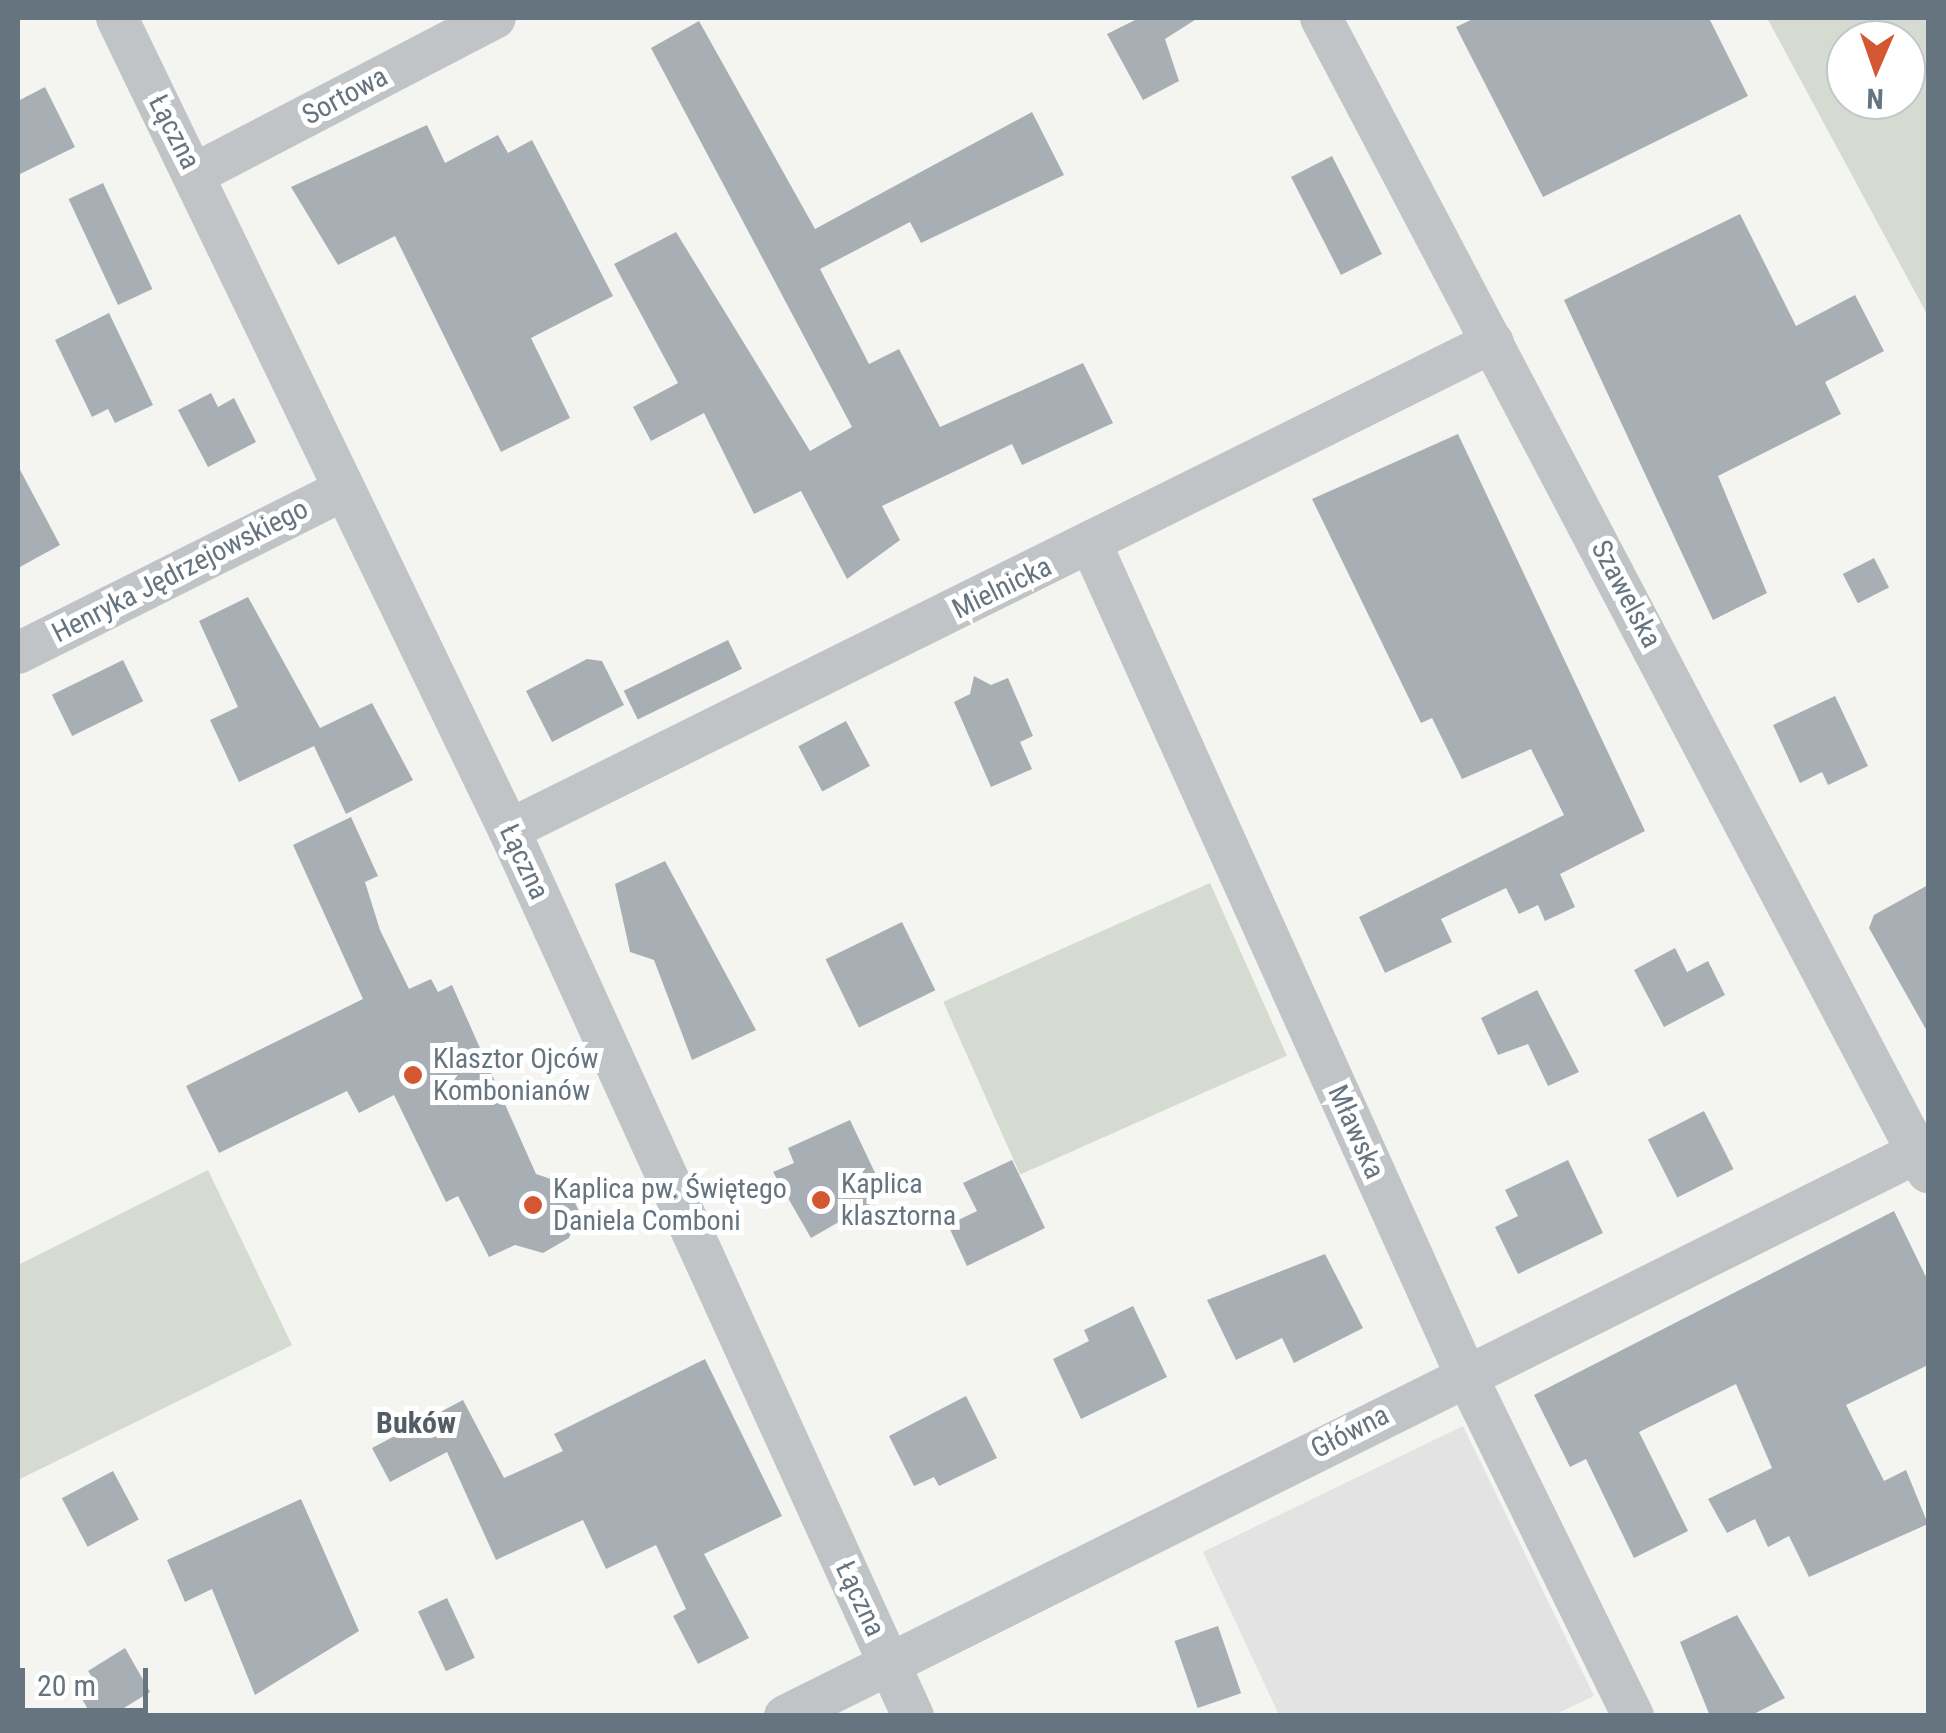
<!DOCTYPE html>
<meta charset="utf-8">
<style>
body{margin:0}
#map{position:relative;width:1946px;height:1733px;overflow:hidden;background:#f4f4f1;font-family:"Roboto Condensed",sans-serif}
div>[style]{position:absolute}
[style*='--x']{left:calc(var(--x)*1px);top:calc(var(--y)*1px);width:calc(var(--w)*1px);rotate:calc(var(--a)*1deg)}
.built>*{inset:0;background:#e2e3e2}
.green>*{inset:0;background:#d6dbd2;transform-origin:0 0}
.building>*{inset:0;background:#a8afb4;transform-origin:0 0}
.street>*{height:42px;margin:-21px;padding:0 21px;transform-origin:21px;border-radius:21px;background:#c0c4c7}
.dots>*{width:28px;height:28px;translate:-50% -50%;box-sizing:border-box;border:5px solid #fff;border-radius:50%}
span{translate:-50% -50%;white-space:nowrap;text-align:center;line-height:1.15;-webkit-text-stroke:10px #fff;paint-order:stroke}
.street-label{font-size:28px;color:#667480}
.poi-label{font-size:28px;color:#667480}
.left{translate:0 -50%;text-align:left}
.neighbourhood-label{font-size:30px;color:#535d65;font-weight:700}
.frame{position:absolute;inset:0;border:20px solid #667480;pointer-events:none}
.north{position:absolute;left:1826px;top:20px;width:100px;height:100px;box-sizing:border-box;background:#fff;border:2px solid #c2c7cc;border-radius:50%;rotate:182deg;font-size:28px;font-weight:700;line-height:40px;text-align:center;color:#667480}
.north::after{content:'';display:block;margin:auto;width:35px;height:45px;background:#d45731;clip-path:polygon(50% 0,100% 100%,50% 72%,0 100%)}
.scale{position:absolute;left:20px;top:1668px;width:128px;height:45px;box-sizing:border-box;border:5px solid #667480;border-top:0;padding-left:12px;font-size:30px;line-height:35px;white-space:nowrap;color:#667480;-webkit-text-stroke:8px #fff;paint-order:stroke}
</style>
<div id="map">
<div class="built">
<div style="clip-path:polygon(1463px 1426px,1594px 1696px,1554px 1715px,1279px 1715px,1203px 1552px)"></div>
</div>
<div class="green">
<div style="clip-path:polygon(evenodd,1767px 18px,1928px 18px,1928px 316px,1767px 18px,1846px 40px,1906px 40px,1906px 100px,1846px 100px,1846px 40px)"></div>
<div style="left:1210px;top:883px;width:189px;height:292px;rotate:66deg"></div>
<div style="clip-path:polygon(208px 1170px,292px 1345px,18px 1480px,18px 1265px)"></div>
</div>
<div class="building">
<div style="clip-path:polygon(1139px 18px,1198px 18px,1165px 39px,1179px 81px,1143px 100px,1107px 34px)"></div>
<div style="clip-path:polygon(1475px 18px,1709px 18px,1748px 96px,1543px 197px,1456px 27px)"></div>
<div style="clip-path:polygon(699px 21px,815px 229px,1032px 112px,1064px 175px,921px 243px,910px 222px,820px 269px,869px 364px,899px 349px,940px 427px,1083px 363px,1113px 423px,1022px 465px,1012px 444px,882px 506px,900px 540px,847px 579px,801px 491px,754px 514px,704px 413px,651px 441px,633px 407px,678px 383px,614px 264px,676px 232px,810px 451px,852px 427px,651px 48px)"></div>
<div style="clip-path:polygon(45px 87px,75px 147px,18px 175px,18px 101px)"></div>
<div style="clip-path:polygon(427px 125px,445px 163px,498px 135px,508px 153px,532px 140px,613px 296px,531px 338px,570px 418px,501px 452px,395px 236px,338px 265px,291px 187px)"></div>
<div style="left:1332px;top:156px;width:110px;height:46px;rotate:63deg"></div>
<div style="left:103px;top:183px;width:117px;height:38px;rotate:65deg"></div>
<div style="clip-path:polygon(1740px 214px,1796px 326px,1855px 295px,1884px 351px,1825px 382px,1841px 414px,1718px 476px,1767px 593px,1713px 620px,1564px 300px)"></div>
<div style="clip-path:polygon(109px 313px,153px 405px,115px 423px,108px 409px,92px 417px,55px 340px)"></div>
<div style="clip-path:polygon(211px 393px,218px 407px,234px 398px,256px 442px,208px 467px,178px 410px)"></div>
<div style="clip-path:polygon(1458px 434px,1645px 831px,1560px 874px,1575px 907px,1545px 921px,1538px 905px,1519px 914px,1506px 888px,1441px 919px,1452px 942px,1385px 973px,1359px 917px,1564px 815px,1531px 749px,1462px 779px,1432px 718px,1421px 723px,1312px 499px)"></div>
<div style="clip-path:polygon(18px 466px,60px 545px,18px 568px)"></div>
<div style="left:1874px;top:558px;width:33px;height:35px;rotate:63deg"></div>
<div style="clip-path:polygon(248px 597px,320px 728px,372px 703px,413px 780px,346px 814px,314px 746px,239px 782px,210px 720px,238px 707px,199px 621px)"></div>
<div style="left:728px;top:640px;width:32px;height:116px;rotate:64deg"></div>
<div style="clip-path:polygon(587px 659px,602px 661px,624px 705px,552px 742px,526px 691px)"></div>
<div style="left:123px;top:660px;width:46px;height:79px;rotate:64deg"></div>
<div style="clip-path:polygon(974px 676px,991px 685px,1008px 678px,1033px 736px,1020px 742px,1032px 769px,991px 787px,954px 702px,970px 694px)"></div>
<div style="clip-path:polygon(1835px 696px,1868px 766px,1828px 785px,1822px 772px,1800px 783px,1773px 725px)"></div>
<div style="left:846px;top:721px;width:51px;height:54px;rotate:62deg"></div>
<div style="clip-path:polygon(351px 817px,378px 876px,365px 882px,380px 930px,409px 989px,431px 979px,438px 992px,452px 985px,536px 1174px,566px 1184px,579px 1211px,569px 1238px,543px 1253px,515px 1245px,489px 1257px,458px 1196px,446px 1202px,394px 1095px,359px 1113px,347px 1091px,219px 1153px,186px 1086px,363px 999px,293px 845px)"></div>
<div style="clip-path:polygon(665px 861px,756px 1030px,692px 1060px,654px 960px,630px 952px,615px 884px)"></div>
<div style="clip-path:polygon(1928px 885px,1928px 1033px,1869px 928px,1874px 915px)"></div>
<div style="left:902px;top:922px;width:76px;height:85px;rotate:64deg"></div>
<div style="clip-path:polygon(1675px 948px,1687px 972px,1708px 961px,1725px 995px,1664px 1027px,1634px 970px)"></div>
<div style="clip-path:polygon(1537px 990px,1579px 1072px,1548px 1086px,1528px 1044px,1498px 1055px,1481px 1018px)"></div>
<div style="left:1704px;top:1111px;width:65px;height:63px;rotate:63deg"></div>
<div style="clip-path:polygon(850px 1120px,876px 1175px,867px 1180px,877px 1200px,811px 1238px,773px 1172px,794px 1163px,788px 1148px)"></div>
<div style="clip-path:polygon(1012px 1160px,1045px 1228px,967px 1266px,948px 1225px,977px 1211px,963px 1183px)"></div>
<div style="clip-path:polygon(1568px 1160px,1603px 1233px,1518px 1274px,1495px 1227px,1518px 1216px,1505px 1190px)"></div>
<div style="clip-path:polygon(1894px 1211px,1928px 1281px,1928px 1365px,1846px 1405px,1884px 1481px,1906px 1470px,1928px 1524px,1809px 1577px,1789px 1536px,1768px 1547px,1755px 1519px,1727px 1533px,1708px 1499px,1772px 1468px,1736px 1384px,1639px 1432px,1688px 1531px,1634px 1558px,1586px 1459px,1570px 1467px,1534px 1395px)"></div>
<div style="clip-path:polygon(1325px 1254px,1363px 1328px,1294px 1363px,1282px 1338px,1236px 1360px,1207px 1300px)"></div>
<div style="clip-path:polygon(1133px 1306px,1167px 1377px,1081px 1419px,1053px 1359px,1089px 1341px,1084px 1330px)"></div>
<div style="clip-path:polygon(705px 1359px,782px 1516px,704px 1554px,749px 1638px,698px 1664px,673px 1616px,686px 1609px,656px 1545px,606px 1569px,583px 1520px,496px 1560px,447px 1452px,390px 1482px,372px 1448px,463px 1400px,504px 1478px,563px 1451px,554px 1434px)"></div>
<div style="clip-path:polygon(966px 1396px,997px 1458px,939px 1486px,934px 1477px,914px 1486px,889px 1436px)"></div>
<div style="left:113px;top:1471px;width:55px;height:58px;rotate:62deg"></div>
<div style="clip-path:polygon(301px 1499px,359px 1631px,255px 1695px,212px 1589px,185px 1602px,167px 1560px)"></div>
<div style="left:447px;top:1598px;width:66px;height:32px;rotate:65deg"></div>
<div style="clip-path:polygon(1737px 1615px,1785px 1698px,1750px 1716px,1710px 1716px,1680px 1642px)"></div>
<div style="left:1218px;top:1626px;width:71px;height:46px;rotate:71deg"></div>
<div style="clip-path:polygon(125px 1648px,150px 1692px,111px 1716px,92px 1716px,79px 1694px,96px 1683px,88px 1671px)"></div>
</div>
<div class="street">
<div style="--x:117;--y:18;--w:902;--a:64.23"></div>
<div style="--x:509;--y:830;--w:974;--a:65.49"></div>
<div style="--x:1321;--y:18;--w:1304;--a:62.26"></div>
<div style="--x:195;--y:174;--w:338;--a:-27.5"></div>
<div style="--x:1091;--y:544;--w:909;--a:65.72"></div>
<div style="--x:1465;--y:1373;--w:382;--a:63.9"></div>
<div style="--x:18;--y:653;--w:364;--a:-26.6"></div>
<div style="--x:509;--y:830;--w:1098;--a:-26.38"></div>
<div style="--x:785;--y:1716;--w:1266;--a:-26.46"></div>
</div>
<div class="dots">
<div style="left:413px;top:1075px;background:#d45731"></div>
<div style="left:821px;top:1200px;background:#d45731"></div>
<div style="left:533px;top:1205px;background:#d45731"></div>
</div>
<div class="street-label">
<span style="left:345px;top:96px;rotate:-28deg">Sortowa</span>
<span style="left:174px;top:132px;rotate:63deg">Łączna</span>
<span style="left:180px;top:571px;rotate:-27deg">Henryka Jędrzejowskiego</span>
<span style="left:1002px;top:588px;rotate:-26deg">Mielnicka</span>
<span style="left:1626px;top:594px;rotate:62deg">Szawelska</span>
<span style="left:524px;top:862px;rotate:65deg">Łączna</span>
<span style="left:1356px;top:1132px;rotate:66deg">Mławska</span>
<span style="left:1350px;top:1432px;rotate:-27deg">Główna</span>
<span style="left:860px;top:1599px;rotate:65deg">Łączna</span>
</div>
<div class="poi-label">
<span class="left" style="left:433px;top:1075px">Klasztor Ojców<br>Kombonianów</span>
<span class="left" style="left:841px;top:1200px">Kaplica<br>klasztorna</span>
<span class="left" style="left:553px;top:1205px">Kaplica pw. Świętego<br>Daniela Comboni</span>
</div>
<div class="neighbourhood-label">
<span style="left:416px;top:1423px">Buków</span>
</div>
<div class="frame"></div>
<div class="north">N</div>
<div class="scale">20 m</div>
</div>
